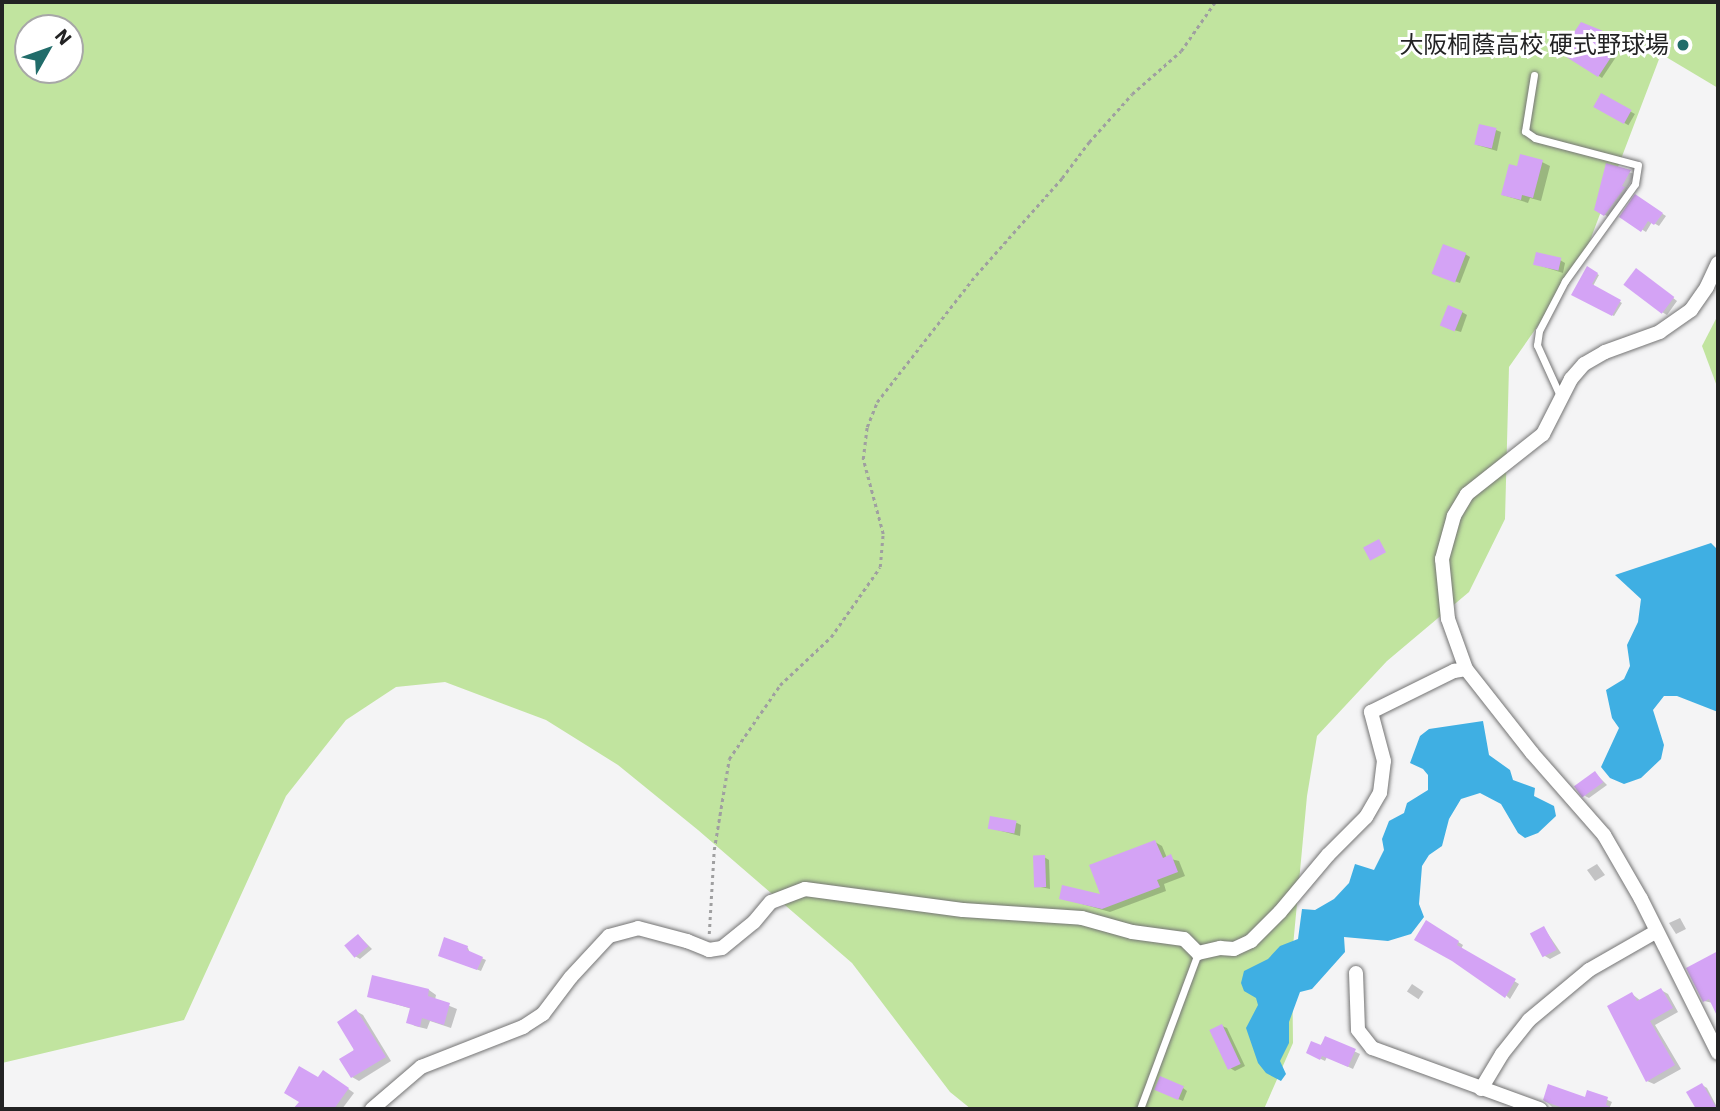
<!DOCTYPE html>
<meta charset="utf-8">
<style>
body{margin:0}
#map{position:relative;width:1720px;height:1111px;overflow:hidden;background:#f4f4f5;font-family:"IBM Plex Sans","Noto Sans JP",sans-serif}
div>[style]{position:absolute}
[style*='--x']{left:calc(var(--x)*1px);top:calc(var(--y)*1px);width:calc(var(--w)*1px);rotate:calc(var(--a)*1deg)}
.green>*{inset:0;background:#c1e49f}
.water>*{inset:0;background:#3fafe3}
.shadow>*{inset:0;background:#0003;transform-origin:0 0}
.building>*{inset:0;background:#d4a3f5;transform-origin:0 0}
.path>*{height:2.5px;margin-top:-1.25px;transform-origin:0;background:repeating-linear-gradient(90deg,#9f9fa0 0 3.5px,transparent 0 7px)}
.roads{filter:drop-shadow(0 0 2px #747474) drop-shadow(0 0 2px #747474)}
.lane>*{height:7px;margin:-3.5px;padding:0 3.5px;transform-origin:3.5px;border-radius:3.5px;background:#fff}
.street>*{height:14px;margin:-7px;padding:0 7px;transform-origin:7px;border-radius:7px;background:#fff}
.dots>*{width:19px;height:19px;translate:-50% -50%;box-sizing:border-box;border:4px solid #fff;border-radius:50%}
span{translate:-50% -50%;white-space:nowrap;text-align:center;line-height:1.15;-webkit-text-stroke:6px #fff;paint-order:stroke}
.poi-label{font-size:24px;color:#232324}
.right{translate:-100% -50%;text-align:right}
.frame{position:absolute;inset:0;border:4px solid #232324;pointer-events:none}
.north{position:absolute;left:14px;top:14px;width:70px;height:70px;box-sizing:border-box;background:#fff;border:2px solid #a7a7a7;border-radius:50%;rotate:50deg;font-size:19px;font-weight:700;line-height:28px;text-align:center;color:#232324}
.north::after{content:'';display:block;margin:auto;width:24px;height:32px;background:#216c6a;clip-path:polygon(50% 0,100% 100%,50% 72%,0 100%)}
</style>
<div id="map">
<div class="green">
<div style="clip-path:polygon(evenodd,2px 2px,1718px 2px,1718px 88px,1661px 54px,1581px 264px,1509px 367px,1505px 519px,1469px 592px,1387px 661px,1317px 736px,1307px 796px,1292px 957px,1293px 1043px,1264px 1109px,971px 1109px,950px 1092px,852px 963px,698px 830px,618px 765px,546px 720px,445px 682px,396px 687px,346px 720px,286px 796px,184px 1020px,2px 1063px,2px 2px,28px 28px,70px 28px,70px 70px,28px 70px,28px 28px)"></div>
<div style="clip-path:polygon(1718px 315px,1718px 389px,1702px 346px)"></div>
</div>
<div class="water">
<div style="clip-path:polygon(1711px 543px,1718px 550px,1718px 712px,1677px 696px,1664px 696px,1653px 710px,1664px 745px,1661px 759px,1641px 778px,1624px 784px,1610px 778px,1601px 767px,1619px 728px,1612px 718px,1606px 690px,1624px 679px,1630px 666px,1627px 645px,1638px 622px,1641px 599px,1615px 575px)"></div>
<div style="clip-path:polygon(1483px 721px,1489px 755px,1510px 770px,1513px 780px,1535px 788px,1534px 796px,1554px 806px,1556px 816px,1538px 833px,1525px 838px,1518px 833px,1501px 804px,1480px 793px,1461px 799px,1449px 819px,1442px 846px,1429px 855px,1422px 866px,1419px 904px,1424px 917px,1411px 934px,1388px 941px,1344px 937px,1345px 952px,1312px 989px,1300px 992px,1289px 1022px,1289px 1043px,1280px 1061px,1286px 1074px,1281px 1081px,1266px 1073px,1258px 1063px,1246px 1028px,1258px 1005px,1256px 998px,1244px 991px,1241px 983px,1244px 971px,1268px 959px,1280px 946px,1298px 939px,1302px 909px,1315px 910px,1334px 899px,1349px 883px,1355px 864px,1374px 870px,1384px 850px,1382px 839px,1389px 821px,1404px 813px,1407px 803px,1428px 790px,1428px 775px,1423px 769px,1410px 763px,1420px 736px,1429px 729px)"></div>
</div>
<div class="shadow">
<div style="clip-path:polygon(1582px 24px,1626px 42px,1602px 78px,1563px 52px)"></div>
<div style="left:1602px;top:95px;width:38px;height:13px;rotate:30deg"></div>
<div style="clip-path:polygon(1496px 130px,1501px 132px,1497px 151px,1477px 145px)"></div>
<div style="clip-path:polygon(1542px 162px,1550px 166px,1541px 201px,1530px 198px,1528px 203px,1503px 195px,1519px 168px)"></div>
<div style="clip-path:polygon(1607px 166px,1635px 174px,1626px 190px,1629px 191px,1610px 218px,1596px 209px)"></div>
<div style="clip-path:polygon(1636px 197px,1666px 216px,1659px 226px,1652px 222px,1646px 232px,1621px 217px)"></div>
<div style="clip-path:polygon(1465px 254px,1470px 257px,1460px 283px,1439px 276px)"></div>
<div style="clip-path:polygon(1560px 260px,1565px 263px,1563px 273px,1535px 264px)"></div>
<div style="clip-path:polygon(1588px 269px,1599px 275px,1593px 286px,1622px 303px,1614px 316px,1573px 294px)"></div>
<div style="clip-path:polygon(1641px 273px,1677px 301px,1667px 315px,1662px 312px)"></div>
<div style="clip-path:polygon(1462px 312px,1467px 315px,1461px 332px,1447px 328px)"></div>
<div style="clip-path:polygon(1595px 773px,1607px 785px,1589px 798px,1585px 796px)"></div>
<div style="clip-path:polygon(1017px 823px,1021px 825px,1020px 836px,990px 828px)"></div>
<div style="clip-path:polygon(1155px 842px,1162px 846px,1167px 858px,1179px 861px,1185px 876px,1164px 884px,1166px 891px,1110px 912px,1061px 898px,1103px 896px)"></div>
<div style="clip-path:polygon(1044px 857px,1049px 860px,1050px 889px,1036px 886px)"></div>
<div style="clip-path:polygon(1597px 864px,1605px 875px,1595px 881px,1587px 870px)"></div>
<div style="clip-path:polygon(1680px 918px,1686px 929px,1676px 934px,1669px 923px)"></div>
<div style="clip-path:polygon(1427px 922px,1463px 945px,1461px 949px,1519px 984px,1510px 999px)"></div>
<div style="clip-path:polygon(1544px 928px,1561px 953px,1550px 959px,1545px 956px)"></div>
<div style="clip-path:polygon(359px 936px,372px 949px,360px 959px,355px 956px)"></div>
<div style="clip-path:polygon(445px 940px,468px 948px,470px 953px,486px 960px,481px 971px,444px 957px)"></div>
<div style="clip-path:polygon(1718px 953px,1718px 1014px,1713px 1003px,1704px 1001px,1689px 969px)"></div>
<div style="left:1412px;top:984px;width:14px;height:9px;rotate:34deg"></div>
<div style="clip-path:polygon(429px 990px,436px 995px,435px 1000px,457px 1009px,451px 1028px,430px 1021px,427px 1029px,415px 1026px,408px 1022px,412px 1009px,369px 996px)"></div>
<div style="clip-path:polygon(1661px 990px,1668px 994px,1678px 1012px,1655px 1025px,1681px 1069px,1654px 1084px,1647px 1081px,1632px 994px,1641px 1001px)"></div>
<div style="clip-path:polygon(356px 1011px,363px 1015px,391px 1061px,359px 1081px,352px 1077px)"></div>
<div style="clip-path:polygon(1222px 1026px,1227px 1028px,1245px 1066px,1235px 1071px,1230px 1068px)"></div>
<div style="clip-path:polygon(1326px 1038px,1360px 1054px,1353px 1069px,1327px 1057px,1325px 1061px,1313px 1055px)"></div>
<div style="clip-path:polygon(329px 1075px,354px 1093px,342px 1109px,295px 1109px,318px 1079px)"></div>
<div style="clip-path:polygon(1702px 1085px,1707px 1088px,1718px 1109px,1698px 1109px,1688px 1093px)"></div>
<div style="clip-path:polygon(1183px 1088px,1187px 1091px,1183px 1101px,1161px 1092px)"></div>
<div style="clip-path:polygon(1589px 1092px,1612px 1102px,1609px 1109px,1554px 1109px,1544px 1099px,1586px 1099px)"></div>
</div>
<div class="building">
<div style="clip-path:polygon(1581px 22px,1623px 39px,1598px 77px,1560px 53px)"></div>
<div style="left:1601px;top:93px;width:35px;height:16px;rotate:29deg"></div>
<div style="left:1479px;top:124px;width:18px;height:21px;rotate:13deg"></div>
<div style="clip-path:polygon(1520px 154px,1543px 160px,1533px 198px,1522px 195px,1521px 200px,1501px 195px,1509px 164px,1517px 166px)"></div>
<div style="clip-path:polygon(1606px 163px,1631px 170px,1622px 186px,1625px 187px,1604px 216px,1594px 210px)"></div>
<div style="clip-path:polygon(1635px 194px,1663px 213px,1654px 225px,1648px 221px,1641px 232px,1619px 217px)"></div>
<div style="left:1443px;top:244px;width:25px;height:32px;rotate:21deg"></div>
<div style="left:1536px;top:252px;width:26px;height:13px;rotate:13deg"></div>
<div style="clip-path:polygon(1587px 266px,1598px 273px,1592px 284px,1621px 300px,1612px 316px,1571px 295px)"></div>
<div style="left:1636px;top:268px;width:48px;height:21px;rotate:37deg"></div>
<div style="left:1448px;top:305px;width:16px;height:22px;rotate:22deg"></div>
<div style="left:1379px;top:539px;width:15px;height:18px;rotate:62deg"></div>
<div style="left:1595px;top:771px;width:14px;height:26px;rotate:54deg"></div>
<div style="left:990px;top:816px;width:27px;height:13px;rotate:10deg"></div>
<div style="clip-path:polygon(1155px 840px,1163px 858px,1171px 854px,1178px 872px,1157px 880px,1160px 887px,1102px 909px,1059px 899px,1062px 885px,1100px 894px,1089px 865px)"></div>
<div style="left:1045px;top:855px;width:32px;height:12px;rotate:88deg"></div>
<div style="clip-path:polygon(1426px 920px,1459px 941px,1457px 945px,1516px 979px,1505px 998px,1452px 961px,1414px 940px)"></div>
<div style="left:1544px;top:926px;width:27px;height:16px;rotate:62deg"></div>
<div style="left:358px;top:934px;width:16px;height:18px;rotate:50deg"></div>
<div style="clip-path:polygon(444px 937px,468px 946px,467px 950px,483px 957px,477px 970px,438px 956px)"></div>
<div style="clip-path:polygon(1718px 951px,1718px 1018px,1709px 999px,1703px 1002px,1686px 968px)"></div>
<div style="clip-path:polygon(372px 975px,429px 989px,428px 996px,450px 1003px,444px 1025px,422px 1018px,420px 1027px,406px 1023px,410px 1008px,367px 997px)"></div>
<div style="clip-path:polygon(1661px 988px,1673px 1008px,1650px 1021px,1675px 1065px,1646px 1082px,1607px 1006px,1632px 992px,1637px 1001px)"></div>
<div style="clip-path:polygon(356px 1009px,386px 1057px,351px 1078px,339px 1059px,354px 1050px,337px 1022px)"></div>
<div style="left:1222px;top:1024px;width:44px;height:14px;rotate:65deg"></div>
<div style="clip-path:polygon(1325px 1036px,1356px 1049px,1348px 1067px,1322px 1056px,1320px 1060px,1306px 1053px,1311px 1041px,1321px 1045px)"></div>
<div style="clip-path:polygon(299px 1066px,318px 1077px,323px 1070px,349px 1088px,334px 1109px,293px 1109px,299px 1102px,284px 1093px)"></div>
<div style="left:1160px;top:1076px;width:26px;height:15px;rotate:23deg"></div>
<div style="clip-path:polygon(1702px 1083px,1717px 1109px,1696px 1109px,1686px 1092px)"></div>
<div style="clip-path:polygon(1548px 1084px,1585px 1097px,1587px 1090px,1608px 1097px,1606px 1105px,1614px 1109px,1566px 1109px,1546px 1102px,1543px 1100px)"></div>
</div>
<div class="path">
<div style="--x:709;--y:934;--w:84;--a:-86.6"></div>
<div style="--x:714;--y:850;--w:92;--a:-80.6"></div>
<div style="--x:729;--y:759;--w:90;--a:-55.4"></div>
<div style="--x:780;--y:685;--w:70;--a:-43.3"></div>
<div style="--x:831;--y:637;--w:85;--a:-55"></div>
<div style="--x:880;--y:567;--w:33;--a:-85"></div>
<div style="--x:883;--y:534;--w:78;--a:-104.9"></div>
<div style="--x:863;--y:459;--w:32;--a:-83"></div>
<div style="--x:867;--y:427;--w:27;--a:-68"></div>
<div style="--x:877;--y:402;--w:161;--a:-52.1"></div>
<div style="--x:976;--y:275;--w:130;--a:-48.4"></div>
<div style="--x:1062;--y:178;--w:45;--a:-53.1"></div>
<div style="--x:1089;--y:142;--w:64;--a:-48.1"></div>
<div style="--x:1132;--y:94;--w:65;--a:-41.3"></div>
<div style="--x:1181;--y:51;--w:60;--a:-55.2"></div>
</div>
<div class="roads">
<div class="lane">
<div style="--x:1534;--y:75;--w:57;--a:99.1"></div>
<div style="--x:1525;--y:131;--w:12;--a:35"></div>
<div style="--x:1535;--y:138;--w:106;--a:14.7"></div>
<div style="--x:1638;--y:165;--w:19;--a:99"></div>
<div style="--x:1635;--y:184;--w:120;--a:125.8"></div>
<div style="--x:1565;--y:281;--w:56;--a:117.5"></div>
<div style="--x:1539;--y:331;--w:14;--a:98"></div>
<div style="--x:1537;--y:345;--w:58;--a:65.6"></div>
<div style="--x:1140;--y:1109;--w:166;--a:-69.6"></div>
</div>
<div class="street">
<div style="--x:1718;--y:263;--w:26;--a:115"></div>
<div style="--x:1707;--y:287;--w:28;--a:125"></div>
<div style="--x:1691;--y:310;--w:38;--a:145"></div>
<div style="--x:1660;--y:332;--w:59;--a:160"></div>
<div style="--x:1605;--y:352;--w:24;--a:150"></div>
<div style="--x:1584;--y:364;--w:20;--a:131"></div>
<div style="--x:1571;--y:379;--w:62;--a:117"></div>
<div style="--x:1543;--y:434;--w:97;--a:141.7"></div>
<div style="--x:1467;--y:494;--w:26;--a:121"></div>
<div style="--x:1454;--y:516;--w:45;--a:105.6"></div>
<div style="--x:1442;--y:559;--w:60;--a:84.3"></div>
<div style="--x:1448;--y:619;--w:53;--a:70.2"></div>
<div style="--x:1466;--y:669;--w:107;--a:51.8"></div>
<div style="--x:1532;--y:753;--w:109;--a:48.7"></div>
<div style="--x:1604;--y:835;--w:74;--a:60"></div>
<div style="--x:1641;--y:899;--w:172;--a:63.4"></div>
<div style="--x:1356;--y:973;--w:57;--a:88"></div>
<div style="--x:1358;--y:1030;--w:23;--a:52"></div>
<div style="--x:1372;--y:1048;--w:179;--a:20"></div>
<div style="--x:1481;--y:1089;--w:41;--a:-59"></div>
<div style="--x:1502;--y:1054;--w:43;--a:-51.5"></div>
<div style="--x:1529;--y:1020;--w:78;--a:-39.8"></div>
<div style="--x:1589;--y:970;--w:78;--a:-29.8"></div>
<div style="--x:372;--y:1109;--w:65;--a:-40.6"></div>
<div style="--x:421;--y:1067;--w:110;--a:-21.4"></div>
<div style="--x:523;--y:1027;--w:24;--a:-33"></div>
<div style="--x:543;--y:1014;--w:46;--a:-52.9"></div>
<div style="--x:571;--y:977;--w:56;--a:-47.2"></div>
<div style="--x:609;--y:936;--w:30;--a:-15"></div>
<div style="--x:638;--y:928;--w:51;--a:14.9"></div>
<div style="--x:687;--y:941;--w:24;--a:22"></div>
<div style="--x:709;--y:950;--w:13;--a:-9"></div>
<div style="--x:722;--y:948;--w:41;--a:-39.1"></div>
<div style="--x:754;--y:922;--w:26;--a:-50"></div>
<div style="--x:771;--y:902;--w:36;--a:-21"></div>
<div style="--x:805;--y:889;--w:159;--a:7.6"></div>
<div style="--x:963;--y:910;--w:119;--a:3.8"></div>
<div style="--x:1082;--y:918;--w:52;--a:15.6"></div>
<div style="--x:1132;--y:932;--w:52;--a:7.7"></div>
<div style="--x:1184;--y:939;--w:20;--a:45"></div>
<div style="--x:1198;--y:953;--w:23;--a:-13"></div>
<div style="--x:1220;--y:948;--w:14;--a:4"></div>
<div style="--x:1234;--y:949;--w:19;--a:-25"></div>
<div style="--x:1251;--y:941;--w:41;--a:-45"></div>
<div style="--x:1280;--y:912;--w:75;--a:-49.9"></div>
<div style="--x:1328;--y:855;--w:54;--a:-45"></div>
<div style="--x:1366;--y:817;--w:28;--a:-60"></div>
<div style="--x:1380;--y:793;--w:32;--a:-83"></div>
<div style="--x:1384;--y:761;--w:51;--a:-104.9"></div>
<div style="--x:1371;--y:712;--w:93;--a:-26.3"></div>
<div style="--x:1454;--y:671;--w:12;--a:-9"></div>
</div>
</div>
<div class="dots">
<div style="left:1683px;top:45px;background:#216c6a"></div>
</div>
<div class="poi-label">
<span class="right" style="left:1669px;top:45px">大阪桐蔭高校 硬式野球場</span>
</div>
<div class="frame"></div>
<div class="north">N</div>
</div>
